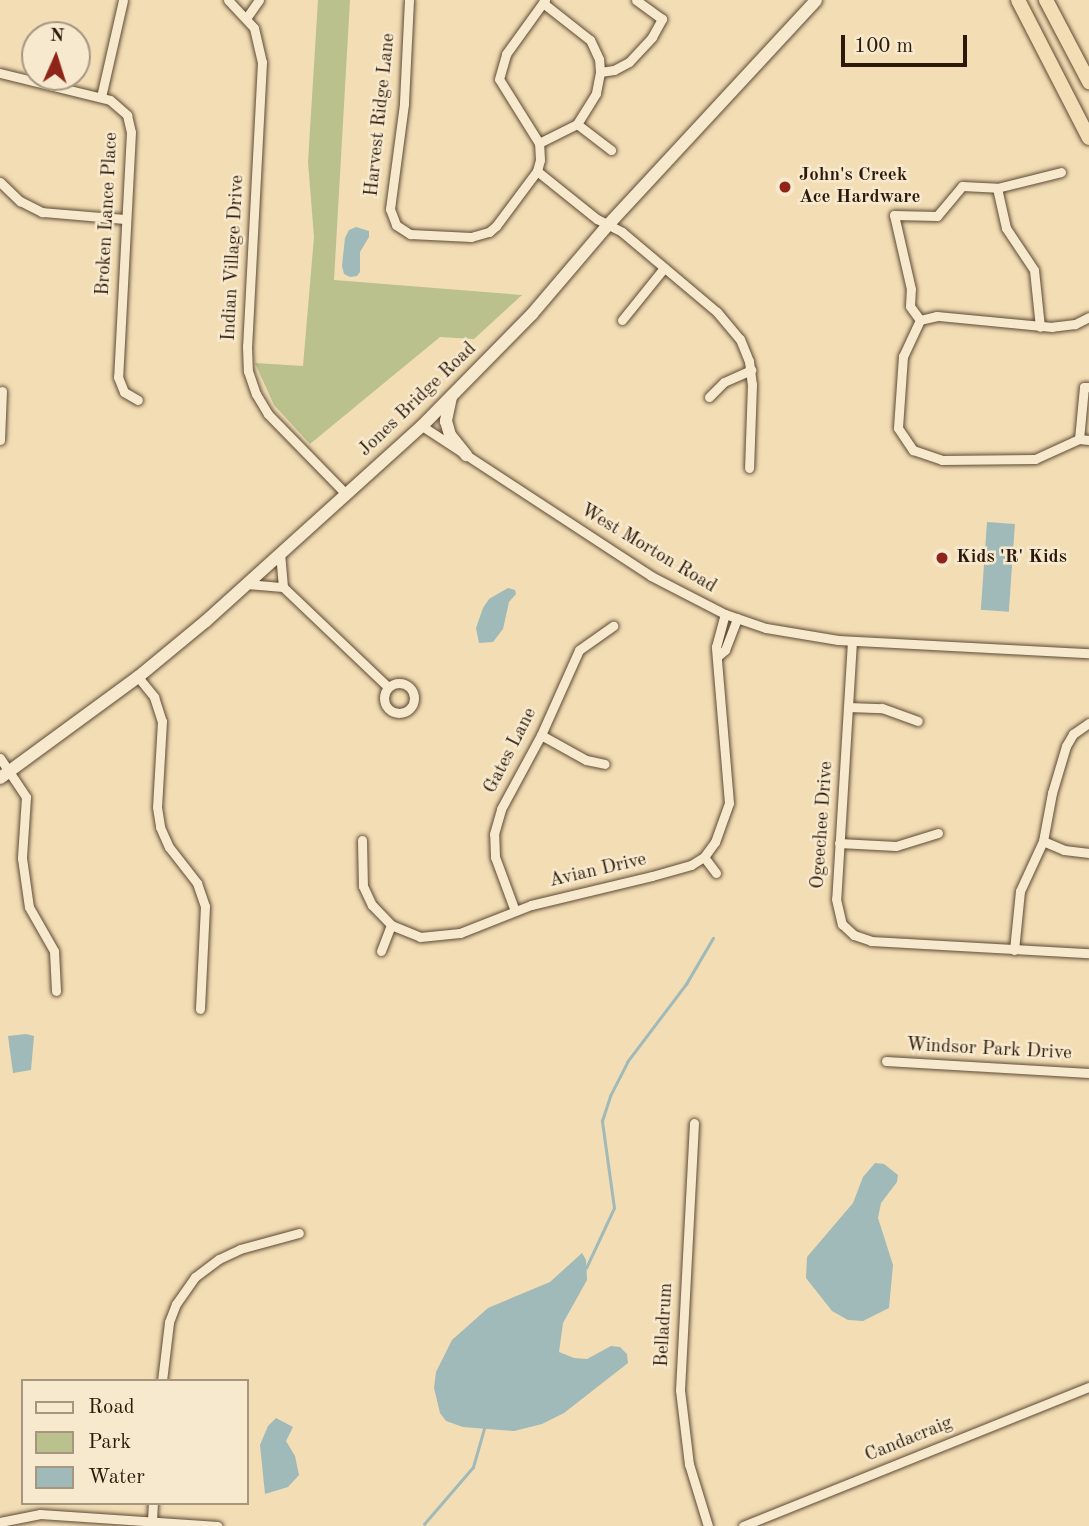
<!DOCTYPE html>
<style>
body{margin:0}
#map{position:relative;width:1089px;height:1526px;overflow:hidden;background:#f2ddb4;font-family:"Old Standard TT",serif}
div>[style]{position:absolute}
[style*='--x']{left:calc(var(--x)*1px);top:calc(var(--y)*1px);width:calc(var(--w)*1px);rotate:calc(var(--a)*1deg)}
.green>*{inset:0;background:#bac18d}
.water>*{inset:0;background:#a0b9b9;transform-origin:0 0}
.stream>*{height:2.5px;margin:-1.25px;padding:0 1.25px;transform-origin:1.25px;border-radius:1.25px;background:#a0b9b9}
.roads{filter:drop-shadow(0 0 2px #5e4a35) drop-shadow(0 0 2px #5e4a35)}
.minor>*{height:9px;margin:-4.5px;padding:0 4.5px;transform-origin:4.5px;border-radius:4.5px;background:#f7e9ce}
.minor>.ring{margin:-4.5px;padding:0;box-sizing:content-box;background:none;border:9px solid #f7e9ce;border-radius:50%}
.secondary>*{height:12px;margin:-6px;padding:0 6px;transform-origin:6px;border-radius:6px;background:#f7e9ce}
.trunk>*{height:14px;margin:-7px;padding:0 7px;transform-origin:7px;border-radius:7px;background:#f2ddb4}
.dots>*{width:19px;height:19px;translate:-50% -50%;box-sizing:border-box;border:4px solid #f7e9ce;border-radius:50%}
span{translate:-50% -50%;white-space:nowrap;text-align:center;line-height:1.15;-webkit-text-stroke:5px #f7e9ce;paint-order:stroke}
.street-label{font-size:19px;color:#2c190b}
.poi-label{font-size:19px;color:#2c190b;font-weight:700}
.left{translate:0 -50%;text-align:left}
.legend{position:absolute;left:21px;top:1379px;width:228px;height:126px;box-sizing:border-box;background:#f7e9ce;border:2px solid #a69680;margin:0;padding:9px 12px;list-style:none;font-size:21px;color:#2c190b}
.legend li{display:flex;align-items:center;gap:14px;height:35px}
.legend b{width:35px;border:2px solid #a69680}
.north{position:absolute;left:21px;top:21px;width:70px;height:70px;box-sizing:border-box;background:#f7e9ce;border:2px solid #a69680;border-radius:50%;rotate:3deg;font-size:19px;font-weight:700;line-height:28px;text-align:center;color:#2c190b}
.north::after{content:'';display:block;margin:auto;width:24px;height:32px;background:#8f2418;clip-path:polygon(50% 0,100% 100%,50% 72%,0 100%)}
.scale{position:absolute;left:841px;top:35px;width:126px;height:32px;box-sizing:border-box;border:4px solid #2c190b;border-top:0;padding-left:9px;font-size:21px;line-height:24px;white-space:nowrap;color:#2c190b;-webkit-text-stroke:5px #f7e9ce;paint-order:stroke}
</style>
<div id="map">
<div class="green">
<div style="clip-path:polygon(318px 0,350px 0,334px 280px,522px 295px,474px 339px,440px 337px,310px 444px,274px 405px,255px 363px,303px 366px,314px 237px,308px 162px)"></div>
</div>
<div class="water">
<div style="clip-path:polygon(356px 227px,369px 231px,369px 237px,360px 252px,360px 272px,357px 276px,350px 277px,344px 274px,342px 266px,345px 238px,349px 230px)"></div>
<div style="left:987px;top:522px;width:28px;height:88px;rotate:4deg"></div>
<div style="clip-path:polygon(508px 588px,515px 590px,516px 594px,509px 602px,503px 629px,493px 642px,479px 643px,476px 628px,483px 608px,489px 599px)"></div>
<div style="clip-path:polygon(26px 1034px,34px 1036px,31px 1070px,13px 1073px,8px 1036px)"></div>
<div style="clip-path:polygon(875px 1163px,884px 1164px,898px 1175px,897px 1182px,881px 1203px,878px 1218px,893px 1265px,889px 1308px,863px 1321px,848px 1320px,832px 1311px,806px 1278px,807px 1257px,853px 1203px,863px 1177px)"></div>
<div style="clip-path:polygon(582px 1253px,586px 1260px,587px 1280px,563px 1323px,559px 1352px,574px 1358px,587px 1359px,611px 1346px,620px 1347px,627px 1354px,628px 1363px,564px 1413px,542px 1424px,514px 1431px,463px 1427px,446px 1421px,440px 1413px,434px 1388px,436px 1372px,452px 1340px,488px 1308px,550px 1282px)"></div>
<div style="clip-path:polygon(276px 1418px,293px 1427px,286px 1441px,295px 1456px,299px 1475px,288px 1487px,265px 1494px,260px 1445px,268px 1426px)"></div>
</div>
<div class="stream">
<div style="--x:586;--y:1268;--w:66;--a:-65"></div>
<div style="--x:614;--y:1208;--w:88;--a:-97.9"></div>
<div style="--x:602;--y:1121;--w:26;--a:-72"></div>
<div style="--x:610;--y:1096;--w:38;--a:-63"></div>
<div style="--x:627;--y:1062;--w:98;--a:-52.9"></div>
<div style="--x:686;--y:984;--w:53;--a:-59.6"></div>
<div style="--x:424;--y:1524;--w:75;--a:-49.3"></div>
<div style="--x:473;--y:1467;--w:40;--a:-74"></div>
</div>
<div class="roads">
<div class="minor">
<div style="--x:228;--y:0;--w:38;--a:47"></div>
<div style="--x:254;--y:28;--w:35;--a:77"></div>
<div style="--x:262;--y:62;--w:284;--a:93"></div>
<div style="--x:247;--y:346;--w:25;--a:88"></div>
<div style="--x:248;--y:371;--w:24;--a:71"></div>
<div style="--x:256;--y:394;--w:23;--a:59"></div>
<div style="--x:268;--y:414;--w:112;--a:45.7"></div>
<div style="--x:409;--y:0;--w:104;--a:92.8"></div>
<div style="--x:404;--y:104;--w:106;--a:97.6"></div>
<div style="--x:390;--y:209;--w:17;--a:69"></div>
<div style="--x:396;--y:225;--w:17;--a:33"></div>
<div style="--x:410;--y:234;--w:61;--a:2.8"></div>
<div style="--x:471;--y:237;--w:19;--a:-16"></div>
<div style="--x:489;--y:232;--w:9;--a:-41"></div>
<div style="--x:496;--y:226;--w:69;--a:-53.3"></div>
<div style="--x:537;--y:171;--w:11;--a:-75"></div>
<div style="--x:540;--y:160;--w:17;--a:-93"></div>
<div style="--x:539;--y:143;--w:75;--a:-122"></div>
<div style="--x:499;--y:79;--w:26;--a:-74"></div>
<div style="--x:506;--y:54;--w:67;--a:-54.2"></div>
<div style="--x:247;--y:17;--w:21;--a:-55"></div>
<div style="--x:600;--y:72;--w:14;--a:-8"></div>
<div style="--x:614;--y:70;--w:17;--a:-28"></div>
<div style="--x:629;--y:62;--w:34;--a:-47"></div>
<div style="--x:652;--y:37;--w:21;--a:-61"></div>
<div style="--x:662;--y:19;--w:32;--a:-144"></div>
<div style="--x:0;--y:73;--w:113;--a:13.8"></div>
<div style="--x:110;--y:100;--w:23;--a:41"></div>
<div style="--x:127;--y:115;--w:17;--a:77"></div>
<div style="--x:131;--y:132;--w:245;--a:93"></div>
<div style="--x:118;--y:377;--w:16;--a:68"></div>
<div style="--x:124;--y:392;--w:16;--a:30"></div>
<div style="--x:101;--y:97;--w:99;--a:-77.2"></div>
<div style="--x:577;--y:124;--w:43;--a:37.4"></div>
<div style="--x:539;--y:143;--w:42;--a:-26.6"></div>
<div style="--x:577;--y:124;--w:36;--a:-58"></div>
<div style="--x:596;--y:93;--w:21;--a:-79"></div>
<div style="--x:600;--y:72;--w:13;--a:-94"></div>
<div style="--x:599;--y:59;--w:21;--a:-115"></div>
<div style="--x:590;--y:40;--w:60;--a:-141.8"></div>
<div style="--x:537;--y:171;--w:77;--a:38.7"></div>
<div style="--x:597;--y:219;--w:28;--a:27"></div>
<div style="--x:622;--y:232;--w:124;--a:40.1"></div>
<div style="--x:717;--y:312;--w:35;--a:50"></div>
<div style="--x:740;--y:339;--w:24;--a:68"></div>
<div style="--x:749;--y:361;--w:23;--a:83"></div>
<div style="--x:752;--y:384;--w:84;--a:92"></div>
<div style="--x:0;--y:182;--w:28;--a:44"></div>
<div style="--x:20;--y:201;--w:25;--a:27"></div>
<div style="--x:42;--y:212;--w:84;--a:4.8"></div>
<div style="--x:997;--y:188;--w:41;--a:77.3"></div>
<div style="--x:1006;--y:228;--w:50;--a:56.3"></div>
<div style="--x:1034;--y:270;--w:57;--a:84"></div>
<div style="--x:1089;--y:317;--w:16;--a:153"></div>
<div style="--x:1075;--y:324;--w:23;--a:173"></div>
<div style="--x:1052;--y:327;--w:116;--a:-174.5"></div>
<div style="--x:937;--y:316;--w:17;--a:167"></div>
<div style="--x:920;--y:320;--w:40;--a:115"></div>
<div style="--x:903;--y:356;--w:72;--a:94"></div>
<div style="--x:898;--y:428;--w:27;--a:56"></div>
<div style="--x:913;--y:450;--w:31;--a:19"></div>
<div style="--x:942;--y:460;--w:93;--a:-0.6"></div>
<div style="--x:1035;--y:459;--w:48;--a:-24.4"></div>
<div style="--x:1079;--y:439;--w:10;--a:6"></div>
<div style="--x:622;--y:320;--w:67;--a:-51.1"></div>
<div style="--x:920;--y:320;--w:17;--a:-126"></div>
<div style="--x:910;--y:306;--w:17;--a:-87"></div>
<div style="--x:911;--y:289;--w:76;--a:-102.9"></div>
<div style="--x:894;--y:215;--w:43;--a:1.3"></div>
<div style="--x:937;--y:216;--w:39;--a:-50"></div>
<div style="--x:962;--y:186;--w:35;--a:3"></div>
<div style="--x:997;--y:188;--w:66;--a:-14"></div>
<div style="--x:709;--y:397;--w:21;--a:-45"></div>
<div style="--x:724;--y:382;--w:30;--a:-24"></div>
<div style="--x:422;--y:426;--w:274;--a:33.2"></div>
<div style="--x:651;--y:576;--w:83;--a:27.2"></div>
<div style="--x:725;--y:614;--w:43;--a:18.9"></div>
<div style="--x:766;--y:628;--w:73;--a:9.5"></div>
<div style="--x:838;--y:640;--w:251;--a:3"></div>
<div style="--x:1079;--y:439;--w:52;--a:-84.5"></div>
<div style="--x:1084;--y:387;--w:5;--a:0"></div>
<div style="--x:0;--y:440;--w:49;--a:-87.7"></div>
<div style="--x:247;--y:584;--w:36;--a:5"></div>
<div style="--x:283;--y:587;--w:33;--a:-95"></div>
<div style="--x:283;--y:587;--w:145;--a:43.6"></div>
<div style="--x:852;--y:641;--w:258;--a:93.5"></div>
<div style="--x:836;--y:899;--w:26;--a:77"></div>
<div style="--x:842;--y:924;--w:16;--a:43"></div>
<div style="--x:854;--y:935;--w:18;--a:19"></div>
<div style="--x:871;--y:941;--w:218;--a:3.2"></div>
<div style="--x:719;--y:655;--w:8;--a:-40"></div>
<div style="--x:725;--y:650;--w:34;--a:-69"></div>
<div style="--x:138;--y:677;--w:26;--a:51"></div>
<div style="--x:154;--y:697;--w:25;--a:72"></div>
<div style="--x:162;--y:721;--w:86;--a:93.3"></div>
<div style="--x:157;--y:807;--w:20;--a:81"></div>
<div style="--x:160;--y:827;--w:22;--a:66"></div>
<div style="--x:169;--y:847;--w:46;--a:52.1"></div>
<div style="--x:197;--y:883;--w:24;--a:71"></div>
<div style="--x:205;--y:906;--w:103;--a:92.8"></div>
<div class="ring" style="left:384px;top:683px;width:21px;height:21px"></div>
<div style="--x:848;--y:707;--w:34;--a:2"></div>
<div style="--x:882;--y:708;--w:38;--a:20"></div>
<div style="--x:541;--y:735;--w:51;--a:29.1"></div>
<div style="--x:586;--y:760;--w:19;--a:12"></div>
<div style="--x:0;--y:758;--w:47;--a:56.3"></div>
<div style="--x:26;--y:797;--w:61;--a:93.8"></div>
<div style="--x:22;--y:858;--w:49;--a:81.9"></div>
<div style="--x:29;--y:907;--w:51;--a:60.4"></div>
<div style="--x:54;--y:951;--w:40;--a:87.1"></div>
<div style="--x:362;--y:840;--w:46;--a:88.8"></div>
<div style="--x:363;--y:886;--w:21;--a:65"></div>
<div style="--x:372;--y:905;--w:28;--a:46"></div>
<div style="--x:391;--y:925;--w:31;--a:22"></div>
<div style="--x:420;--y:937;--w:40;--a:-5.7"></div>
<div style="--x:460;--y:933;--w:76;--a:-21.5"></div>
<div style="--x:531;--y:905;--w:124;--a:-13.5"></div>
<div style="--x:652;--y:876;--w:41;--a:-15.8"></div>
<div style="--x:691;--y:865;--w:15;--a:-32"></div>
<div style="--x:704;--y:857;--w:19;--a:-54"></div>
<div style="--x:715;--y:842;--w:41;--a:-70.3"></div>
<div style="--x:729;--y:803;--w:157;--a:-94.8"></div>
<div style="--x:716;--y:647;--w:34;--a:-75"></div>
<div style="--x:1043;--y:841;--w:23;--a:23"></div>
<div style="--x:1064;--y:850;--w:25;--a:7"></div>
<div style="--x:839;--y:843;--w:57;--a:3"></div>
<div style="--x:896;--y:846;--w:44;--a:-17.2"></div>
<div style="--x:704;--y:857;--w:20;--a:53"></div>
<div style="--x:515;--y:911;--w:58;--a:-110.3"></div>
<div style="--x:495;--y:857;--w:23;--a:-92"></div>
<div style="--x:494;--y:834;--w:26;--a:-74"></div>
<div style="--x:501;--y:809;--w:84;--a:-61.6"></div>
<div style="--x:541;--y:735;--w:93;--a:-65.9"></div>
<div style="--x:579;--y:650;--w:42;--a:-35.2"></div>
<div style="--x:1014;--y:950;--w:59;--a:-84.2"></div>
<div style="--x:1020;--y:891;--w:55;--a:-65.3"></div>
<div style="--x:1043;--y:841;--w:49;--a:-79.4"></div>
<div style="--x:1052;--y:793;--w:49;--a:-73.4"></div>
<div style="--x:1066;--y:746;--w:14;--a:-60"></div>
<div style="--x:1073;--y:734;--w:19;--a:-35"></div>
<div style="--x:381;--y:951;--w:28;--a:-69"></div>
<div style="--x:886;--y:1061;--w:203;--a:3.4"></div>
<div style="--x:694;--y:1123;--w:267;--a:93"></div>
<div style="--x:680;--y:1390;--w:75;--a:83.1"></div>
<div style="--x:689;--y:1464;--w:65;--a:73"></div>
<div style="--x:162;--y:1381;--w:59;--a:-83.2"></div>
<div style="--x:169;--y:1322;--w:19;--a:-69"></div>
<div style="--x:176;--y:1304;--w:33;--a:-55"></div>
<div style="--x:195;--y:1277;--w:30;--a:-37"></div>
<div style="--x:219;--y:1259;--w:23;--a:-25"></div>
<div style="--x:240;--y:1249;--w:61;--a:-15.2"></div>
<div style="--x:152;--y:1521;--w:18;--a:-87"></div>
<div style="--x:0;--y:1522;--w:41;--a:-11.3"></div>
<div style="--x:40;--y:1514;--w:178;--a:3.9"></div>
<div style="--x:743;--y:1526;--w:373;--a:-21.9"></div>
</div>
<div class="secondary">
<div style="--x:451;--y:397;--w:25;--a:102"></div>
<div style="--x:446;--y:421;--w:15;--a:74"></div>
<div style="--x:450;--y:435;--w:26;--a:51"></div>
<div style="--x:0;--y:778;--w:171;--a:-36.2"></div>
<div style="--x:138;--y:677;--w:88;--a:-39.5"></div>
<div style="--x:206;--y:621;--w:291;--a:-42.1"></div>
<div style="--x:422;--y:426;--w:157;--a:-45.5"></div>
<div style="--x:532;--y:314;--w:117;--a:-49.5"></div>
<div style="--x:608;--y:225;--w:306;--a:-47.2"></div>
</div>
<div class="trunk">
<div style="--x:1018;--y:0;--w:155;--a:62.8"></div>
<div style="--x:1046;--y:0;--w:93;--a:62.3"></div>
</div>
</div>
<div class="dots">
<div style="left:785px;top:187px;background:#8f2418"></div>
<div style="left:942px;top:558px;background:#8f2418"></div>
</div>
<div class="street-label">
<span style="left:381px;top:115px;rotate:-84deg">Harvest Ridge Lane</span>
<span style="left:108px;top:214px;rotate:-87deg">Broken Lance Place</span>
<span style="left:234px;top:258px;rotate:-87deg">Indian Village Drive</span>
<span style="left:418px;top:400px;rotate:-44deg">Jones Bridge Road</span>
<span style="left:648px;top:549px;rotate:31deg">West Morton Road</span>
<span style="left:511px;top:751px;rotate:-63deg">Gates Lane</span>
<span style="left:823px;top:825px;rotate:-86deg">Ogeechee Drive</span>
<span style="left:598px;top:871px;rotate:-13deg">Avian Drive</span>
<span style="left:989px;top:1050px;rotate:3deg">Windsor Park Drive</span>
<span style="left:665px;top:1325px;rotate:-87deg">Belladrum</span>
<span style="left:909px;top:1440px;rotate:-22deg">Candacraig</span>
</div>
<div class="poi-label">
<span class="left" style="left:799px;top:187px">John's Creek<br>Ace Hardware</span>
<span class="left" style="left:956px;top:558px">Kids 'R' Kids</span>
</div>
<ul class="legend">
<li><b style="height:9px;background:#f7e9ce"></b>Road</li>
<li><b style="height:19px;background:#bac18d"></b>Park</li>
<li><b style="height:19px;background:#a0b9b9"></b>Water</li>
</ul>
<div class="north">N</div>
<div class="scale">100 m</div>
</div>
